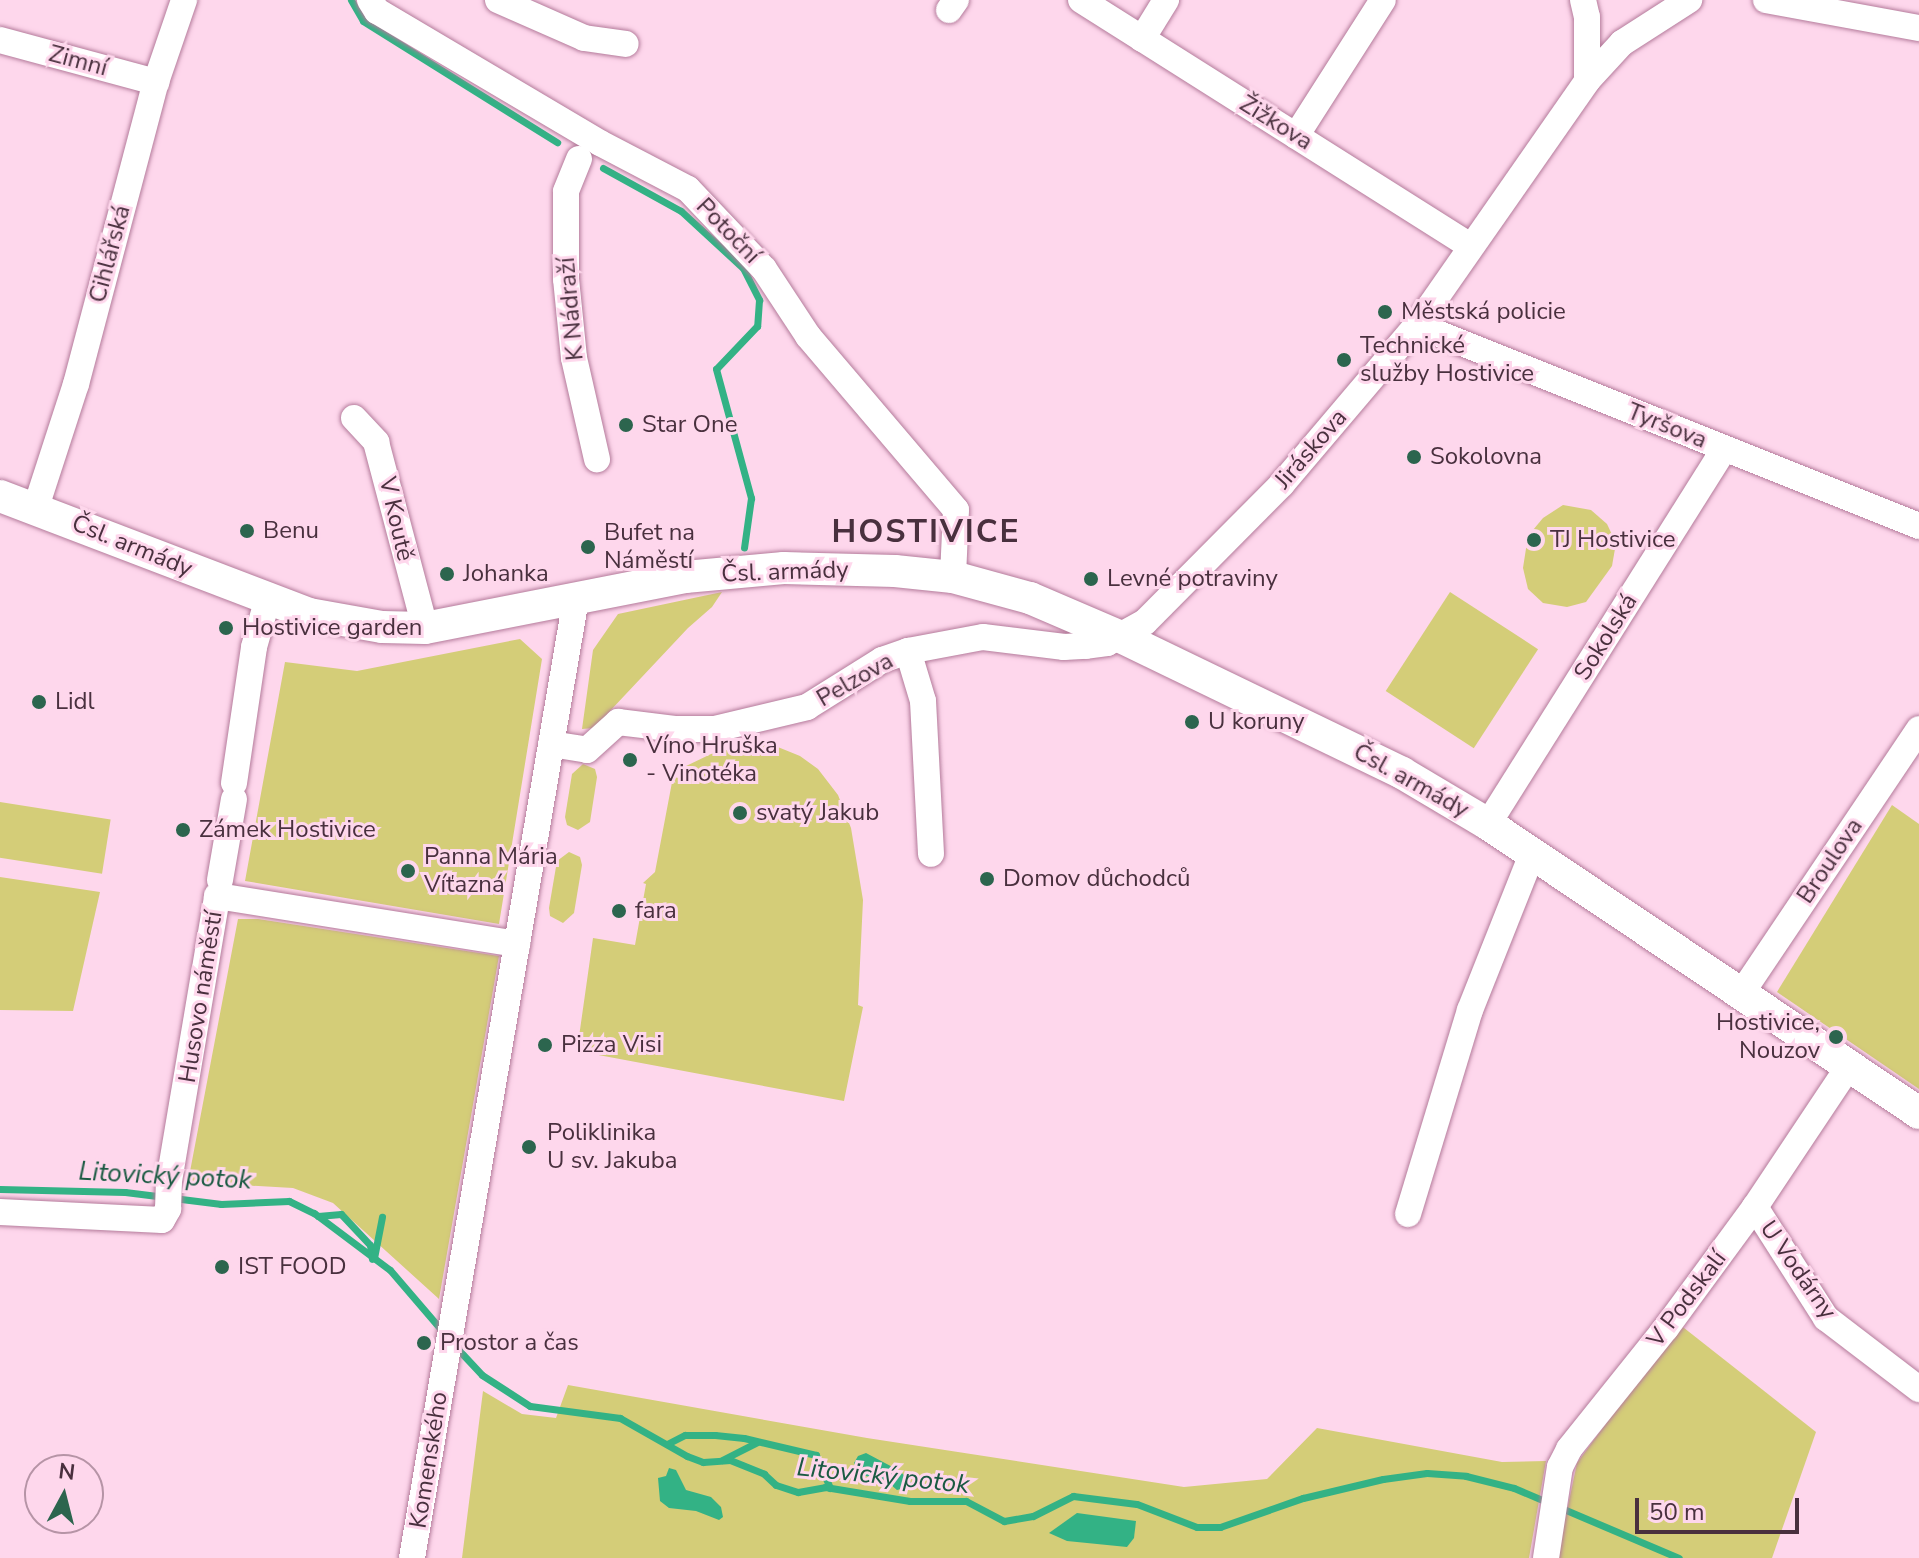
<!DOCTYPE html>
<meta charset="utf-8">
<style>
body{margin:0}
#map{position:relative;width:1919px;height:1558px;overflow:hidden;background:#fed7ec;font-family:"Nunito Sans",sans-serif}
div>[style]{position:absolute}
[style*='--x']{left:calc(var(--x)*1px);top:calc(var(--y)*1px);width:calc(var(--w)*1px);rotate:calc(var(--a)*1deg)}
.green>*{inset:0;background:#d4cd78;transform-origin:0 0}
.water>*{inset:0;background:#33b285}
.stream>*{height:7px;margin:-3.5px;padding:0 3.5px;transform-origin:3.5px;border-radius:3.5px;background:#33b285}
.roads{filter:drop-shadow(0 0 2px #b47b9b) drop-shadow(0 0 2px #b47b9b)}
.minor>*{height:26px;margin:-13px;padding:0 13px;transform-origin:13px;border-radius:13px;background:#fff}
.major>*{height:32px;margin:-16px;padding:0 16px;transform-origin:16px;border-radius:16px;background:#fff}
.dots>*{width:22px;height:22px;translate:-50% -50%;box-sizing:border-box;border:4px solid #fed7ec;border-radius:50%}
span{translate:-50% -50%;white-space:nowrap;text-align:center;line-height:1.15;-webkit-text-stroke:6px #fed7ec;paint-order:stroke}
.street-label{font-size:24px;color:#49303e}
.poi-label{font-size:24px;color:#49303e}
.left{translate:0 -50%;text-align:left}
.right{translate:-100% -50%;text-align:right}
.water-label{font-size:26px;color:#1a5a42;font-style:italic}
.district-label{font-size:32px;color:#49303e;font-weight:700;letter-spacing:2px}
.north{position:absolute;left:24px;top:1454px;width:80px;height:80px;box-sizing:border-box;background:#fed7ec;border:2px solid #b694a6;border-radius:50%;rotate:7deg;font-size:22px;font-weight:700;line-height:32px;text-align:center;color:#49303e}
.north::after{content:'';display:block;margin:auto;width:28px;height:36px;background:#2c654e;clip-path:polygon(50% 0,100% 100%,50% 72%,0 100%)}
.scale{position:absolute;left:1635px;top:1498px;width:164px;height:36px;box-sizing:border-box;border:4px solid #49303e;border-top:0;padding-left:10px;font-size:24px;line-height:28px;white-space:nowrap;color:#49303e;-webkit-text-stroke:6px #fed7ec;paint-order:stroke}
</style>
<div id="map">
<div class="green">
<div style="clip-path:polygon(1563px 505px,1591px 510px,1607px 524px,1616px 543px,1612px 566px,1586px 602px,1567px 607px,1543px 603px,1528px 589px,1523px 568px,1528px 536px,1543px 518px)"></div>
<div style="clip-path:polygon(722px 592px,712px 607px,688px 628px,594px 728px,582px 729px,593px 650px,618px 614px)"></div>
<div style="left:1450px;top:592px;width:105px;height:118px;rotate:33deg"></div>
<div style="clip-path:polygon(520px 639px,542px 659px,499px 924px,245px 881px,285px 662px,357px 671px)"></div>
<div style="clip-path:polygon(763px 741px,800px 756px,818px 769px,838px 795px,851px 828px,863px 900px,858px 1005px,863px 1007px,844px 1101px,577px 1051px,593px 938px,635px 945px,646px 884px,643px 883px,655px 872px,673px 777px,679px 778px,684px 767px,711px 754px)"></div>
<div style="clip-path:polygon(583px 764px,595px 769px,597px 777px,590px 822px,578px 830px,567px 825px,565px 817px,572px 774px)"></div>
<div style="left:0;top:802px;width:112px;height:55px;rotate:9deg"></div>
<div style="clip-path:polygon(1892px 805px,1919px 824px,1919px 1089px,1777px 992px)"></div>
<div style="clip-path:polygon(569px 852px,580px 857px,582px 865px,574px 913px,563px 923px,550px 916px,549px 908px,557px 861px)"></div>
<div style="clip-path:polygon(0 877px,100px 892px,73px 1011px,0 1010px)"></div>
<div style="clip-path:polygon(238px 919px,258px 919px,499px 956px,439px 1299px,333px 1203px,293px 1188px,188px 1182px)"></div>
<div style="clip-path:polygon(1679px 1324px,1816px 1432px,1772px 1558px,1557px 1558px,1577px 1463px)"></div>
<div style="clip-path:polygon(568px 1385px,867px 1438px,1184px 1487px,1267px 1479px,1317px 1428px,1502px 1462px,1546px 1461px,1529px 1558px,462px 1558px,483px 1391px,522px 1414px,556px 1418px)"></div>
</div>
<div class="water">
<div style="clip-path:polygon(866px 1453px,900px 1471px,914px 1486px,897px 1490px,885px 1480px,861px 1475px,854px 1463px,858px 1456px)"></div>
<div style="clip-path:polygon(669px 1468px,676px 1470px,686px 1490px,711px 1497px,721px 1507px,723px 1517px,719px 1520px,696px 1511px,669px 1508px,660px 1501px,658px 1478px,666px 1476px)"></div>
<div style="clip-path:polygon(1077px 1513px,1136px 1521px,1134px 1538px,1127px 1547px,1067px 1541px,1049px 1533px)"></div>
</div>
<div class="stream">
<div style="--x:351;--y:0;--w:24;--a:60"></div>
<div style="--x:363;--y:21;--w:229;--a:32"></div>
<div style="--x:603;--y:168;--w:89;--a:28.9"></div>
<div style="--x:681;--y:211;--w:84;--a:42.6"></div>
<div style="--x:743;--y:268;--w:36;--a:63"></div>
<div style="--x:759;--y:300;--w:26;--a:94"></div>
<div style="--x:757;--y:326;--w:59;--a:133.6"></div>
<div style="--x:716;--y:369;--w:134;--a:74.8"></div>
<div style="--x:751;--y:498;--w:50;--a:98"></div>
<div style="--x:0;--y:1189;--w:125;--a:1.4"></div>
<div style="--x:125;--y:1192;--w:97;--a:7.1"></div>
<div style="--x:221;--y:1204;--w:68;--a:-2.5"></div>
<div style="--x:289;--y:1201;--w:28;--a:26"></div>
<div style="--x:314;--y:1213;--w:95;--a:36.9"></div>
<div style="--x:390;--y:1270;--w:83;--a:49.4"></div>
<div style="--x:318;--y:1216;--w:23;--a:-5"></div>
<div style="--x:341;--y:1214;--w:42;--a:46.9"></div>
<div style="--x:370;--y:1245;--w:14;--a:82"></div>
<div style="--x:374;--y:1258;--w:42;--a:-79"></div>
<div style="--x:454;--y:1345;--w:41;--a:47"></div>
<div style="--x:482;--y:1375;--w:57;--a:32.9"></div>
<div style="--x:530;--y:1406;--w:91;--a:7.6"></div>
<div style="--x:620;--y:1418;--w:77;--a:29.6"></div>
<div style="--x:687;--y:1456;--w:17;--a:21"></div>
<div style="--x:703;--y:1462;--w:27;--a:-4"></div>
<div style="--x:730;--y:1460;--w:37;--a:22"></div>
<div style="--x:764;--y:1474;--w:16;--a:43"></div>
<div style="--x:776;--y:1485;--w:23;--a:18"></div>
<div style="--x:798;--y:1492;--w:27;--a:-10"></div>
<div style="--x:825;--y:1487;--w:86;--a:9.4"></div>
<div style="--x:910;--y:1501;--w:56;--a:0"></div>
<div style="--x:966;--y:1501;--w:43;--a:27.8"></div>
<div style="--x:1004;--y:1521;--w:29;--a:-10"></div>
<div style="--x:1033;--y:1516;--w:45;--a:-26.6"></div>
<div style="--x:1073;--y:1496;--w:64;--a:7.1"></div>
<div style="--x:1137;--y:1504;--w:64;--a:21"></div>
<div style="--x:1197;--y:1527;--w:23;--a:0"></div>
<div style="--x:1220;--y:1527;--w:88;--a:-19.3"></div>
<div style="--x:1303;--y:1498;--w:82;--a:-13.4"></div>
<div style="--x:1383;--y:1479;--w:44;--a:-7.8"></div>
<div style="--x:1427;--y:1473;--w:39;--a:4"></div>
<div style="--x:1466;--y:1476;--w:49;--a:14"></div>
<div style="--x:1514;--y:1488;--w:179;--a:23"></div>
<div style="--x:667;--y:1444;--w:20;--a:-27"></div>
<div style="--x:685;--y:1435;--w:30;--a:0"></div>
<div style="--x:715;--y:1435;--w:29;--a:6"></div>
<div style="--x:744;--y:1438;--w:74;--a:13.3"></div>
<div style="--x:816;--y:1455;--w:36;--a:67"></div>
<div style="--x:722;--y:1460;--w:39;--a:-27"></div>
</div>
<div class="roads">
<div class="minor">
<div style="--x:370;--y:0;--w:13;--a:58"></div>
<div style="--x:377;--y:11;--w:259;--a:30.6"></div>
<div style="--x:600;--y:143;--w:99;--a:27.6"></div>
<div style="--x:688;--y:189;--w:110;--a:46.5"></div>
<div style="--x:764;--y:269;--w:80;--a:56.7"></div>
<div style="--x:808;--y:336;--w:228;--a:49.6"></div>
<div style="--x:956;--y:510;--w:67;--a:92.6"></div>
<div style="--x:498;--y:0;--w:94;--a:23.8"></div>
<div style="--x:584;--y:38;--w:42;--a:8.1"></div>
<div style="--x:1081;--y:0;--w:460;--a:32.3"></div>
<div style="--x:1583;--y:0;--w:17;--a:77"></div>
<div style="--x:1587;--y:17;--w:64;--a:90"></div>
<div style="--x:1766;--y:0;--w:156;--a:10.4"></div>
<div style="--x:949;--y:10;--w:12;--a:-55"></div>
<div style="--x:1142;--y:39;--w:46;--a:-58.4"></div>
<div style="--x:0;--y:40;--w:162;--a:15.1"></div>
<div style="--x:1296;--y:136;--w:161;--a:-57.4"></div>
<div style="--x:579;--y:159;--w:35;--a:112"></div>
<div style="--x:566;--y:192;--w:87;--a:90"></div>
<div style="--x:566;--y:279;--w:79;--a:84.2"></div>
<div style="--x:574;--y:358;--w:104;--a:77.2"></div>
<div style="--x:1417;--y:325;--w:541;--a:21.82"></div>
<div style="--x:354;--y:418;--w:33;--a:47"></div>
<div style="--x:376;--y:442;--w:192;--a:75.2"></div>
<div style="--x:36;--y:507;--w:129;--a:-72"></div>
<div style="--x:76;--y:384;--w:312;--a:-75.2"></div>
<div style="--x:156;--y:82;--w:87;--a:-71.1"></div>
<div style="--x:908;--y:651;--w:52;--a:73.3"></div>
<div style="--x:923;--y:701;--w:153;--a:87"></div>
<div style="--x:551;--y:744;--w:36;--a:9"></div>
<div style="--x:587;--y:750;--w:42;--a:-42.1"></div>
<div style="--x:618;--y:722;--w:57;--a:7"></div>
<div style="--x:675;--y:729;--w:40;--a:0"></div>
<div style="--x:715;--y:729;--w:95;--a:-13.4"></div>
<div style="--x:807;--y:707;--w:89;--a:-32.1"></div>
<div style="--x:882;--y:660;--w:28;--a:-19"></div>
<div style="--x:908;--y:651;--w:76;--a:-10.6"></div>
<div style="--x:983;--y:637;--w:82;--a:7"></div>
<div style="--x:1064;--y:647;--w:22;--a:-3"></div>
<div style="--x:1086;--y:646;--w:21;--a:-8"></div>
<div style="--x:1107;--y:643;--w:43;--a:-28.9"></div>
<div style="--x:1145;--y:622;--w:194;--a:-45.2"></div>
<div style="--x:1282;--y:484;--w:209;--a:-49.7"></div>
<div style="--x:1417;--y:325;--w:297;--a:-55.1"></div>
<div style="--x:1587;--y:81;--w:52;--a:-47.4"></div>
<div style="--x:1622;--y:43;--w:80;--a:-32.7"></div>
<div style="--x:234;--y:783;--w:137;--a:-81.6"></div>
<div style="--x:254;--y:647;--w:51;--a:-74.1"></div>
<div style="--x:1488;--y:824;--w:443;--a:-57.8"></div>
<div style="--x:220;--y:880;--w:82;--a:-80.2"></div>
<div style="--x:1741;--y:994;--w:319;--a:-56.1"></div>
<div style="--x:1755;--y:1207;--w:132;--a:57.4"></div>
<div style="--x:1826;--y:1318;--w:117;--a:37.4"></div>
<div style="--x:0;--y:1212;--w:162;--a:2.8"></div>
<div style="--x:162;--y:1220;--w:13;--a:-61"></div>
<div style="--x:168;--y:1209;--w:28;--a:-88"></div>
<div style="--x:169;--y:1181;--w:289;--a:-80.4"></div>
<div style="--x:217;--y:896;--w:304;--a:9.1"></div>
<div style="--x:1408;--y:1214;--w:213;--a:-73.1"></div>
<div style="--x:1470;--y:1010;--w:168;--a:-68.3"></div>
<div style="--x:412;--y:1558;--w:973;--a:-80.3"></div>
<div style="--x:1546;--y:1558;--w:92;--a:-81.3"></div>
<div style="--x:1560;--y:1467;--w:20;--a:-63"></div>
<div style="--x:1569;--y:1449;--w:155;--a:-51.3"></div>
<div style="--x:1666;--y:1328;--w:150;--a:-53.7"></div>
<div style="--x:1755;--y:1207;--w:169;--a:-56.3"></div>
</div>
<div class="major">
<div style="--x:0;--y:496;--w:331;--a:20.9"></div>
<div style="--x:309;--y:614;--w:74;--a:10.1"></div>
<div style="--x:382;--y:627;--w:43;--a:1.3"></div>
<div style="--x:425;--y:628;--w:265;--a:-11.1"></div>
<div style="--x:685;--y:577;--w:99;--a:-5.2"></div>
<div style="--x:784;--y:568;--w:111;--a:1.5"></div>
<div style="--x:895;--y:571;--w:58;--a:5.9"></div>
<div style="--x:953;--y:577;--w:80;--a:15.3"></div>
<div style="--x:1030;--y:598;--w:99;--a:23.2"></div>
<div style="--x:1121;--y:637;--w:312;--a:25.8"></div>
<div style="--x:1402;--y:773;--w:100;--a:30.7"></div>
<div style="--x:1488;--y:824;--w:519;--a:33.84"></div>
</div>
</div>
<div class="dots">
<div style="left:1385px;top:312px;background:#2c654e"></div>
<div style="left:1344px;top:360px;background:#2c654e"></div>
<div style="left:626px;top:425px;background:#2c654e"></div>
<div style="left:1414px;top:457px;background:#2c654e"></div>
<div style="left:247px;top:531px;background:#2c654e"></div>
<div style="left:1534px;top:540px;background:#2c654e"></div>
<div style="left:588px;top:547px;background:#2c654e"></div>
<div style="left:447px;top:574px;background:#2c654e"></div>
<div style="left:1091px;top:579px;background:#2c654e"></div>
<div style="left:226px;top:628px;background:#2c654e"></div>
<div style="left:39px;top:702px;background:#2c654e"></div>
<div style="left:1192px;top:722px;background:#2c654e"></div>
<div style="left:630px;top:760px;background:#2c654e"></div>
<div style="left:740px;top:813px;background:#2c654e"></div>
<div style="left:183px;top:830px;background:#2c654e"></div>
<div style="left:408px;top:871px;background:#2c654e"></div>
<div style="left:987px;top:879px;background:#2c654e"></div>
<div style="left:619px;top:911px;background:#2c654e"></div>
<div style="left:1836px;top:1037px;background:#2c654e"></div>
<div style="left:545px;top:1045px;background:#2c654e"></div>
<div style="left:529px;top:1147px;background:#2c654e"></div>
<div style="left:222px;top:1267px;background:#2c654e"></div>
<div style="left:424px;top:1343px;background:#2c654e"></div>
</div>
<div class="street-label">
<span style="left:78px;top:61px;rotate:15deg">Zimní</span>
<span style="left:1276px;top:123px;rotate:32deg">Žižkova</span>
<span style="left:728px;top:231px;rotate:46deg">Potoční</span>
<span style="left:110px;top:254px;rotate:-75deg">Cihlářská</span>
<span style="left:571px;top:309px;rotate:-95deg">K Nádraží</span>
<span style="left:1667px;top:426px;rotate:22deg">Tyršova</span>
<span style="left:1311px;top:449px;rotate:-49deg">Jiráskova</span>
<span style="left:396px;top:519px;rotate:77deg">V Koutě</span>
<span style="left:132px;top:546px;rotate:22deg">Čsl. armády</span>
<span style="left:785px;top:572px;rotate:-2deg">Čsl. armády</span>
<span style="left:1606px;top:637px;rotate:-58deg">Sokolská</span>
<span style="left:855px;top:680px;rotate:-30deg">Pelzova</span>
<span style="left:1411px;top:781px;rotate:29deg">Čsl. armády</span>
<span style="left:1830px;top:861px;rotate:-56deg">Broulova</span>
<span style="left:201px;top:997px;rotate:-81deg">Husovo náměstí</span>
<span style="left:1798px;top:1270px;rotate:55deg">U Vodárny</span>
<span style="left:1687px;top:1299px;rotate:-53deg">V Podskalí</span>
<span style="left:429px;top:1460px;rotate:-81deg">Komenského</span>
</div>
<div class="poi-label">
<span class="left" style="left:1401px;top:312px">Městská policie</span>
<span class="left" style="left:1360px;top:360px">Technické<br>služby Hostivice</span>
<span class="left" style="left:642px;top:425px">Star One</span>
<span class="left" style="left:1430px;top:457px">Sokolovna</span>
<span class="left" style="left:263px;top:531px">Benu</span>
<span class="left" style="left:604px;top:547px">Bufet na<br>Náměstí</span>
<span class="left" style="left:1550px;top:540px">TJ Hostivice</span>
<span class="left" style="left:463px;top:574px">Johanka</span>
<span class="left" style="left:1107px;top:579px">Levné potraviny</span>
<span class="left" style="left:242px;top:628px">Hostivice garden</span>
<span class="left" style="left:55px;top:702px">Lidl</span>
<span class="left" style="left:1208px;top:722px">U koruny</span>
<span class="left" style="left:646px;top:760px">Víno Hruška<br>- Vinotéka</span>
<span class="left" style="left:756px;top:813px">svatý Jakub</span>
<span class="left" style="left:199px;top:830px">Zámek Hostivice</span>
<span class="left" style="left:424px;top:871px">Panna Mária<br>Víťazná</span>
<span class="left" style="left:1003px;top:879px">Domov důchodců</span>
<span class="left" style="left:635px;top:911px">fara</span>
<span class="right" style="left:1820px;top:1037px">Hostivice,<br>Nouzov</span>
<span class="left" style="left:561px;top:1045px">Pizza Visi</span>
<span class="left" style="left:547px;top:1147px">Poliklinika<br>U sv. Jakuba</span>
<span class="left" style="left:238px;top:1267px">IST FOOD</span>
<span class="left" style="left:440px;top:1343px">Prostor a čas</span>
</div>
<div class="water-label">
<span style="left:165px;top:1176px;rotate:3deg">Litovický potok</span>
<span style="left:883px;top:1476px;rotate:6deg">Litovický potok</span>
</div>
<div class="district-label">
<span style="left:926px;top:532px">HOSTIVICE</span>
</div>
<div class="north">N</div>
<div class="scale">50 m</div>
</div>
